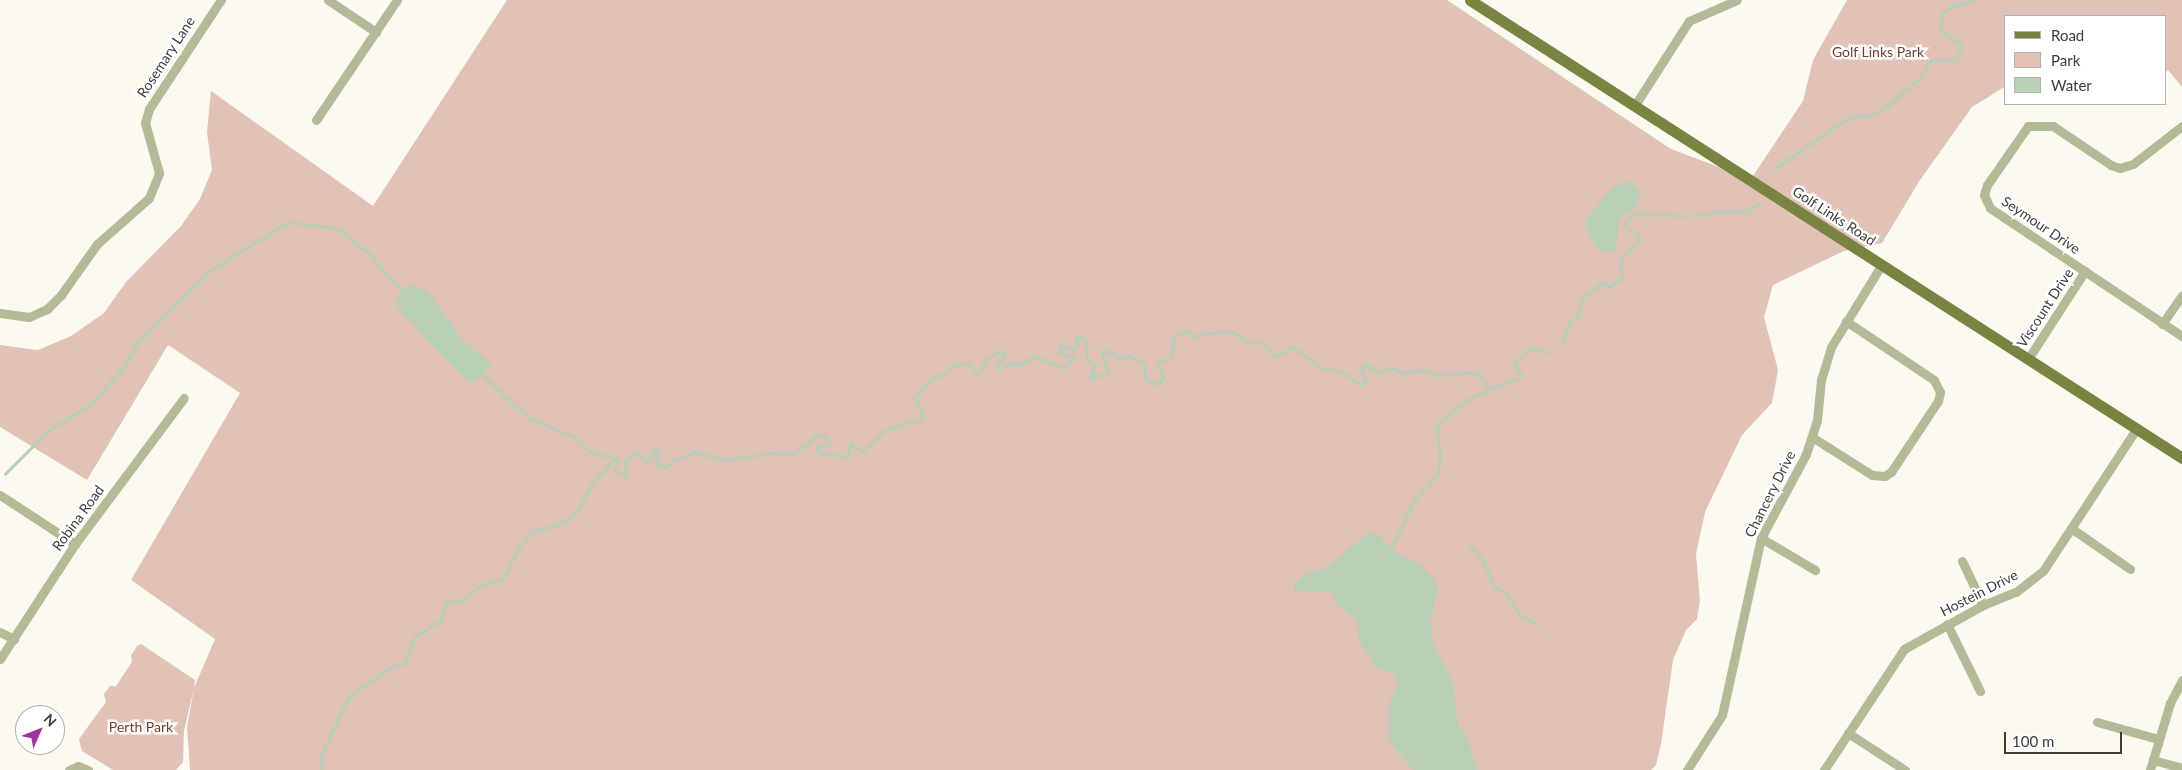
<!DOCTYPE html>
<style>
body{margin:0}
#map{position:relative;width:2182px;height:770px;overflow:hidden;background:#fcf9f0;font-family:Lato,sans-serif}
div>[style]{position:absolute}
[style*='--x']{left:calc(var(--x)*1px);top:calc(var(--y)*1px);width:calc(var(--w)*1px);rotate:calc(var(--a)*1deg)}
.green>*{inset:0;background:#e1c2b6}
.water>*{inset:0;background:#b8d1b5}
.stream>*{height:2.5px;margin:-1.25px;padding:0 1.25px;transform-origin:1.25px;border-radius:1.25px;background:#b8d1b5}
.minor>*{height:9px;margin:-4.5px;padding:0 4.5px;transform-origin:4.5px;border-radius:4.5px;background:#b3ba98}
.major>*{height:11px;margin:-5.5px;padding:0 5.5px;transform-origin:5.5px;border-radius:5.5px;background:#798442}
span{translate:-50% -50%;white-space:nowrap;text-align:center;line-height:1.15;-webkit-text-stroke:5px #fff;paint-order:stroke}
.park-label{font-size:14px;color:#703f28}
.street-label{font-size:14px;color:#3d3c39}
.legend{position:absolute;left:2004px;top:15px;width:162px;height:90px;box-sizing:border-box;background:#fff;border:1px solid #b1b1b0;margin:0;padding:6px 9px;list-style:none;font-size:15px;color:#3d3c39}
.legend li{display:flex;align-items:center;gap:10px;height:25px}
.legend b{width:25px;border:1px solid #b1b1b0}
.north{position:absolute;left:15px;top:705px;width:50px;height:50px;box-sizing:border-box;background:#fff;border:1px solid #b1b1b0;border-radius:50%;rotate:46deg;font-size:14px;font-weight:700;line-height:20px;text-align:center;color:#3d3c39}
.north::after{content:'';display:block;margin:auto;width:18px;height:22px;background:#a03698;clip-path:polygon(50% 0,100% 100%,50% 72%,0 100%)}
.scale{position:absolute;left:2004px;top:732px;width:118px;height:22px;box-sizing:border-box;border:2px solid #3d3c39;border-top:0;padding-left:6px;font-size:15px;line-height:18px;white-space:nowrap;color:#3d3c39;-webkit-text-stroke:4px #fff;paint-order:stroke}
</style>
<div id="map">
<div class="green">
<div style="clip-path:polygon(507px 0,1447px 0,1671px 149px,1751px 179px,1803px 101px,1813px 60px,1847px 0,2182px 0,2182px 87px,2168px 70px,2166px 72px,2166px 16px,2006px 16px,2006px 86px,1972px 107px,1920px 180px,1882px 243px,1844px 251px,1773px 285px,1764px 317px,1778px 370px,1772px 403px,1742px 435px,1705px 512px,1696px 554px,1700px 601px,1697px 619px,1686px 630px,1673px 660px,1661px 744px,1656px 765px,1651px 770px,190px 770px,187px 727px,194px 688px,184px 731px,183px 762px,176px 770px,113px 770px,82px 751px,79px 739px,106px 702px,104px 694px,110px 686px,116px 686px,132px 662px,131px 656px,137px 646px,141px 644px,195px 680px,194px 688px,215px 639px,131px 580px,240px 393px,168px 345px,87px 480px,0 427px,0 345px,38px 350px,71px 336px,104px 313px,126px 282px,181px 226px,200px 199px,212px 170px,207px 132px,211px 91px,373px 206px)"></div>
</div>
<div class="water">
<div style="clip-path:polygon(1628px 181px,1637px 188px,1641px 199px,1636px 207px,1619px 219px,1616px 249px,1605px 253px,1596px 247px,1587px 230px,1587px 218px,1614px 186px)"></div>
<div style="clip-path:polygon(416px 285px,432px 296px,460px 337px,492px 365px,476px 380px,467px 381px,398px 309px,396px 299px,408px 286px)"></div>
<div style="clip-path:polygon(1368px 533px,1378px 535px,1398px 554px,1422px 566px,1435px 581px,1438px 587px,1431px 622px,1433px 643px,1453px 683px,1458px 725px,1467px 736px,1477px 770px,1414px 770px,1410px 767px,1389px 740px,1389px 703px,1397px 686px,1394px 674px,1376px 668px,1359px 640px,1356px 620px,1338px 606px,1330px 592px,1293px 591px,1294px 584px,1302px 576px,1326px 568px)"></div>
</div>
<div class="stream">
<div style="--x:1774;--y:169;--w:92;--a:-34.4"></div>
<div style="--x:1850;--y:117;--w:21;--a:-5"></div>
<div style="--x:1871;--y:115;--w:19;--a:-28"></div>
<div style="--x:1888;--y:106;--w:45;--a:-41.4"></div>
<div style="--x:1922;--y:76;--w:17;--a:-65"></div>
<div style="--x:1929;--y:61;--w:27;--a:-4"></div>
<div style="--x:1956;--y:59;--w:14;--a:-65"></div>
<div style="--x:1962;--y:46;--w:27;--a:-144"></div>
<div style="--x:1940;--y:30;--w:16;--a:-83"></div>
<div style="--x:1942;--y:14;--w:14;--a:-36"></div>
<div style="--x:1953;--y:6;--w:22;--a:-16"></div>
<div style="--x:1693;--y:216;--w:30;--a:-9"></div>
<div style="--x:1723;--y:211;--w:23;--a:2"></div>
<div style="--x:1746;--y:212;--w:17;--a:-33"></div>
<div style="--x:1561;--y:344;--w:24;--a:-68"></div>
<div style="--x:1570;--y:322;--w:11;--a:-38"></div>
<div style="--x:1579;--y:315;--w:14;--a:-86"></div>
<div style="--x:1580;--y:301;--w:30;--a:-40"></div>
<div style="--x:1603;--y:282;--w:8;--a:40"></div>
<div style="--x:1609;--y:287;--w:16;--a:-35"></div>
<div style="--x:1622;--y:278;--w:17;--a:-97"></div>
<div style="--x:1620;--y:261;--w:26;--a:-47"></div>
<div style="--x:1638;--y:242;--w:8;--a:-97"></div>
<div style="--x:1637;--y:234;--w:13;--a:-153"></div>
<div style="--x:1625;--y:228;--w:8;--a:-83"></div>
<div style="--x:1626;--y:220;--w:14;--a:-30"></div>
<div style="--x:1638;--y:213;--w:47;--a:3.7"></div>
<div style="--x:482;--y:374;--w:64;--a:43.1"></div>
<div style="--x:529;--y:418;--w:51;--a:23.1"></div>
<div style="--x:576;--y:438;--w:21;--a:43"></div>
<div style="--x:591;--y:452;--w:25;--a:14"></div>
<div style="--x:615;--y:458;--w:5;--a:37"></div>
<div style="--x:619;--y:461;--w:10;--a:119"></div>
<div style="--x:614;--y:470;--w:13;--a:27"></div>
<div style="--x:626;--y:476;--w:16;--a:-94"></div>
<div style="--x:625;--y:460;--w:14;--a:-34"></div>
<div style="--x:637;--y:452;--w:13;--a:42"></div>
<div style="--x:647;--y:461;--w:4;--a:-27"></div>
<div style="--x:651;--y:459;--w:13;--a:-72"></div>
<div style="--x:655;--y:447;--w:5;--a:37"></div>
<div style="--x:659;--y:450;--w:14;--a:94"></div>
<div style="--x:658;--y:464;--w:8;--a:30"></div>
<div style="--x:665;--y:468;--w:13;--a:-42"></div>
<div style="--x:675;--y:459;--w:8;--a:0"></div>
<div style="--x:683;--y:459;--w:14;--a:-36"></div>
<div style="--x:694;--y:451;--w:31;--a:17"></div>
<div style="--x:724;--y:460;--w:47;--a:-8.7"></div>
<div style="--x:770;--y:453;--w:24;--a:2"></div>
<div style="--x:794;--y:454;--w:32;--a:-39"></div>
<div style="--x:819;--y:434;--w:7;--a:16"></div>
<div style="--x:826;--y:436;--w:7;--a:63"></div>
<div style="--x:829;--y:442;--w:13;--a:151"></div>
<div style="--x:818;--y:448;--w:4;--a:76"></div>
<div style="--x:819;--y:452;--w:28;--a:10"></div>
<div style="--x:847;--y:457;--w:15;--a:-74"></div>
<div style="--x:851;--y:443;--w:15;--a:37"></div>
<div style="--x:863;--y:452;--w:31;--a:-45"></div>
<div style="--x:885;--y:430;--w:38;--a:-17"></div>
<div style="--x:921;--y:419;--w:4;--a:-63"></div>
<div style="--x:923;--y:415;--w:18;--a:-119"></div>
<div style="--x:914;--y:399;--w:28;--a:-49"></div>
<div style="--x:932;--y:378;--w:16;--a:-18"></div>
<div style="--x:947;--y:373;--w:8;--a:-60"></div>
<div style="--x:951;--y:366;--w:18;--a:-9"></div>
<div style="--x:969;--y:363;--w:14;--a:51"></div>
<div style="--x:978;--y:374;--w:20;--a:-60"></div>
<div style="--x:988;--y:357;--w:15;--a:-23"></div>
<div style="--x:1002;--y:351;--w:4;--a:45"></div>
<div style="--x:1005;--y:354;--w:15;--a:118"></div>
<div style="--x:998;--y:367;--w:3;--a:45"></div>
<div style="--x:1000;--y:369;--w:13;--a:-29"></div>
<div style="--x:1011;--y:363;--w:10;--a:6"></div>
<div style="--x:1021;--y:364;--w:15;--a:-32"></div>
<div style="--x:1034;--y:356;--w:32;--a:22"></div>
<div style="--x:1064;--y:368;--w:15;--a:-48"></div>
<div style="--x:1074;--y:357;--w:14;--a:-168"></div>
<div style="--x:1060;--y:354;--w:8;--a:-90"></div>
<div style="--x:1060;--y:346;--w:14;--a:12"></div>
<div style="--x:1074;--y:349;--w:5;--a:-53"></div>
<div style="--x:1077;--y:345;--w:6;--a:-99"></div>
<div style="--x:1076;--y:339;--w:5;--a:-37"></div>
<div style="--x:1080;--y:336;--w:7;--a:34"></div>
<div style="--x:1086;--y:340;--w:21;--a:85"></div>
<div style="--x:1088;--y:361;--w:9;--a:21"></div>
<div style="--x:1096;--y:364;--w:15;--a:110"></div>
<div style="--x:1091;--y:378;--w:18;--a:-16"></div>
<div style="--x:1108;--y:373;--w:21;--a:-107"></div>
<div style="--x:1102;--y:353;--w:4;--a:-45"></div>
<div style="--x:1105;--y:350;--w:16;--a:30"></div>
<div style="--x:1119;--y:358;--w:10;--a:-11"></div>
<div style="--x:1129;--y:356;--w:17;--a:24"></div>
<div style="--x:1145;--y:363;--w:16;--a:90"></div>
<div style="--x:1145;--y:379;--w:13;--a:23"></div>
<div style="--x:1157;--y:384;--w:9;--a:-41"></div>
<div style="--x:1164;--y:378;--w:16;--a:-117"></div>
<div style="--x:1157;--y:364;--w:17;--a:-31"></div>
<div style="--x:1172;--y:355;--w:18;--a:-84"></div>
<div style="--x:1174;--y:337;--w:15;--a:-23"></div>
<div style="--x:1188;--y:331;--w:8;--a:50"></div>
<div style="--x:1193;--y:337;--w:12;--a:-20"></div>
<div style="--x:1204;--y:333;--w:29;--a:-2"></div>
<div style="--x:1233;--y:332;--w:19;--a:32"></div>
<div style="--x:1249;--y:342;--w:16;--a:4"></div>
<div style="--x:1265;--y:343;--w:17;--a:54"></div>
<div style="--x:1275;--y:357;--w:21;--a:-29"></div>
<div style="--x:1293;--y:347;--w:36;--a:36"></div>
<div style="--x:1322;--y:368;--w:21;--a:11"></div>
<div style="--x:1343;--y:372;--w:22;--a:36"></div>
<div style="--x:1361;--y:385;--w:6;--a:-39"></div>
<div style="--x:1366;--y:381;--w:13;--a:-113"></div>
<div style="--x:1361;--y:369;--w:7;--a:-56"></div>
<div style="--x:1365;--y:363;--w:17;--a:36"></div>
<div style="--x:1379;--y:373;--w:13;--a:-29"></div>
<div style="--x:1390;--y:367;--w:13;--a:29"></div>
<div style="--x:1401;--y:373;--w:21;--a:-8"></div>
<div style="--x:1422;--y:370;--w:14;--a:21"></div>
<div style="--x:1435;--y:375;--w:42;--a:-4.1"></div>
<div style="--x:1477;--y:372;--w:21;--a:53"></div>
<div style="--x:1490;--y:389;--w:34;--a:-21"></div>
<div style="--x:1522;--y:377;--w:16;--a:-120"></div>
<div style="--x:1514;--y:363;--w:23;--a:-41"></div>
<div style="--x:1531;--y:348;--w:18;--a:13"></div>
<div style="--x:5;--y:474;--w:61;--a:-45"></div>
<div style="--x:48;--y:431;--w:49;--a:-32.4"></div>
<div style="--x:89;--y:405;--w:48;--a:-46.7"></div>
<div style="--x:122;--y:370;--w:30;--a:-60"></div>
<div style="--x:137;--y:344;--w:101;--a:-45.4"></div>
<div style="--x:208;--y:272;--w:94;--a:-32"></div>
<div style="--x:288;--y:222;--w:49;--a:7"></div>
<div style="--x:337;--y:228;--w:39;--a:38"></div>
<div style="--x:368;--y:252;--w:52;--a:48.9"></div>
<div style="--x:1393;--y:545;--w:47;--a:-65.1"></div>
<div style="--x:1413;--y:502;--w:36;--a:-48"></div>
<div style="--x:1437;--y:475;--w:14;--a:-78"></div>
<div style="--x:1440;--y:461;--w:37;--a:-95"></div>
<div style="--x:1437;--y:424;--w:46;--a:-37.9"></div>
<div style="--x:1473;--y:396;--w:19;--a:-21"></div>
<div style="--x:1470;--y:545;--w:19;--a:47"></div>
<div style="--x:1483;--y:559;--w:29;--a:68"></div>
<div style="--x:1494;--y:586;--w:13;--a:27"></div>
<div style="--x:1506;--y:592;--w:27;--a:59"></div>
<div style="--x:1520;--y:615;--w:19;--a:28"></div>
<div style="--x:322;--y:770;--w:15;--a:-94"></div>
<div style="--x:321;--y:755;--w:64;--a:-64.2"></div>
<div style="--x:349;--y:697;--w:49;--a:-35.9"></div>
<div style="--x:389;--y:668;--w:17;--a:-17"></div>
<div style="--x:405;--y:663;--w:28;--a:-69"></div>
<div style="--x:415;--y:637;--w:30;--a:-33"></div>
<div style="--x:440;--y:621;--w:19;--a:-74"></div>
<div style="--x:445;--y:603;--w:17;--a:-10"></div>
<div style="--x:462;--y:600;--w:23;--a:-38"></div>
<div style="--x:480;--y:586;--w:24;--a:-17"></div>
<div style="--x:503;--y:579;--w:30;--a:-64"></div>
<div style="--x:516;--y:552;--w:24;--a:-54"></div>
<div style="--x:530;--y:533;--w:39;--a:-18"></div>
<div style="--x:567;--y:521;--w:16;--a:-45"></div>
<div style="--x:578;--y:510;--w:30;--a:-63"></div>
<div style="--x:592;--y:483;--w:34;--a:-47"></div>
</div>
<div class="minor">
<div style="--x:328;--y:0;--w:58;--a:33.7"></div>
<div style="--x:1635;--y:105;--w:100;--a:-57.3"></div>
<div style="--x:1689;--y:21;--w:52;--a:-23.6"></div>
<div style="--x:316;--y:120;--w:145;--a:-56"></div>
<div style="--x:2182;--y:126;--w:62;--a:142.2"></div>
<div style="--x:2133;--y:164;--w:14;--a:163"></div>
<div style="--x:2120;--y:168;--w:9;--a:-162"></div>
<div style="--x:2111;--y:165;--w:70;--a:-146.1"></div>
<div style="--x:2053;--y:126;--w:25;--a:180"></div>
<div style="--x:2028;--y:126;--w:72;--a:124.8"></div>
<div style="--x:1987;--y:185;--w:10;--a:107"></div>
<div style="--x:1984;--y:195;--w:14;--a:65"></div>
<div style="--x:1990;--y:208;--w:231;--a:33.7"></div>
<div style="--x:0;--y:313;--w:29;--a:8"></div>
<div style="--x:29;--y:317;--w:20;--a:-24"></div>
<div style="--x:47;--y:309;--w:20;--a:-45"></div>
<div style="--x:61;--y:295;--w:62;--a:-54.8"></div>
<div style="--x:97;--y:244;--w:69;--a:-41.5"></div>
<div style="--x:149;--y:198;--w:27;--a:-68"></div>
<div style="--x:159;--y:173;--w:52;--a:-105.6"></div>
<div style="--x:145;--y:123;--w:15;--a:-74"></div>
<div style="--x:149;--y:109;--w:131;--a:-56.6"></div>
<div style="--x:2162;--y:324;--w:35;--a:-55"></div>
<div style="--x:2028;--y:359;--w:105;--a:-57.1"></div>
<div style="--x:1812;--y:437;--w:71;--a:32.3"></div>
<div style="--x:1872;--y:475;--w:13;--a:4"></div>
<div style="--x:1885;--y:476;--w:7;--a:-34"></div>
<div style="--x:1891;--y:472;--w:85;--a:-56.5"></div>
<div style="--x:1938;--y:401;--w:9;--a:-77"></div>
<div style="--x:1940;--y:392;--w:13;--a:-117"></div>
<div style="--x:1934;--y:380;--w:106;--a:-146.2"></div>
<div style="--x:0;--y:495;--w:90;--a:33.2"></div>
<div style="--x:2071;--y:528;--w:72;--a:34.8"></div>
<div style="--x:1761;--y:538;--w:63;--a:30.7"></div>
<div style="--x:1962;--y:561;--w:49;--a:64.5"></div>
<div style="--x:1947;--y:624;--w:75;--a:63.8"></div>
<div style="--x:0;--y:632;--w:16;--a:27"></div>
<div style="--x:0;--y:659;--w:137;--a:-56.9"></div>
<div style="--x:75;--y:544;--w:182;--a:-53.3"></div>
<div style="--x:2097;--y:722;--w:63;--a:15.6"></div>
<div style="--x:1848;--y:733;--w:68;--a:33"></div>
<div style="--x:2153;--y:760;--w:30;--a:15"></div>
<div style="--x:69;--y:770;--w:10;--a:-24"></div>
<div style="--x:78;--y:766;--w:11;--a:22"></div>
<div style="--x:1687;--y:770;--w:65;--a:-57.5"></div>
<div style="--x:1722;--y:715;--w:181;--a:-77.6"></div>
<div style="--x:1761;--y:538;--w:95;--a:-61.8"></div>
<div style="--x:1806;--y:454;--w:36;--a:-72"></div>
<div style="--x:1817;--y:420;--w:40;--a:-84.3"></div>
<div style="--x:1821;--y:380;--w:34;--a:-73"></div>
<div style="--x:1831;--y:347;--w:97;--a:-58.4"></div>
<div style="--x:1824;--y:770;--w:145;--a:-56.5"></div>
<div style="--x:1904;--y:649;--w:90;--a:-29.1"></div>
<div style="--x:1983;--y:605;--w:35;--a:-22"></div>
<div style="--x:2016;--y:592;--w:34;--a:-38"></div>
<div style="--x:2043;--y:571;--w:171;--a:-56.7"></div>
<div style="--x:2150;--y:770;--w:70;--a:-73.4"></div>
<div style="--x:2170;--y:703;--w:26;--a:-62"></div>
</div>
<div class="major">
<div style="--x:1470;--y:0;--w:847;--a:32.75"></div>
</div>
<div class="park-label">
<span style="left:1878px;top:52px">Golf Links Park</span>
<span style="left:141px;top:727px">Perth Park</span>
</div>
<div class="street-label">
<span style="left:166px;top:57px;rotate:-57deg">Rosemary Lane</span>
<span style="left:1834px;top:216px;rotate:33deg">Golf Links Road</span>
<span style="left:2041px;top:225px;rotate:34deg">Seymour Drive</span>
<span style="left:2045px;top:308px;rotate:-57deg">Viscount Drive</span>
<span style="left:1770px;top:494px;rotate:-63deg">Chancery Drive</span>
<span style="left:78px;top:518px;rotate:-54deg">Robina Road</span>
<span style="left:1979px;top:593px;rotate:-27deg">Hostein Drive</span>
</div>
<ul class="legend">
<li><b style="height:6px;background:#798442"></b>Road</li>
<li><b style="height:14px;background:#e1c2b6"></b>Park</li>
<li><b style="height:14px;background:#b8d1b5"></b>Water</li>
</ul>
<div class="north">N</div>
<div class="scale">100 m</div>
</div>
